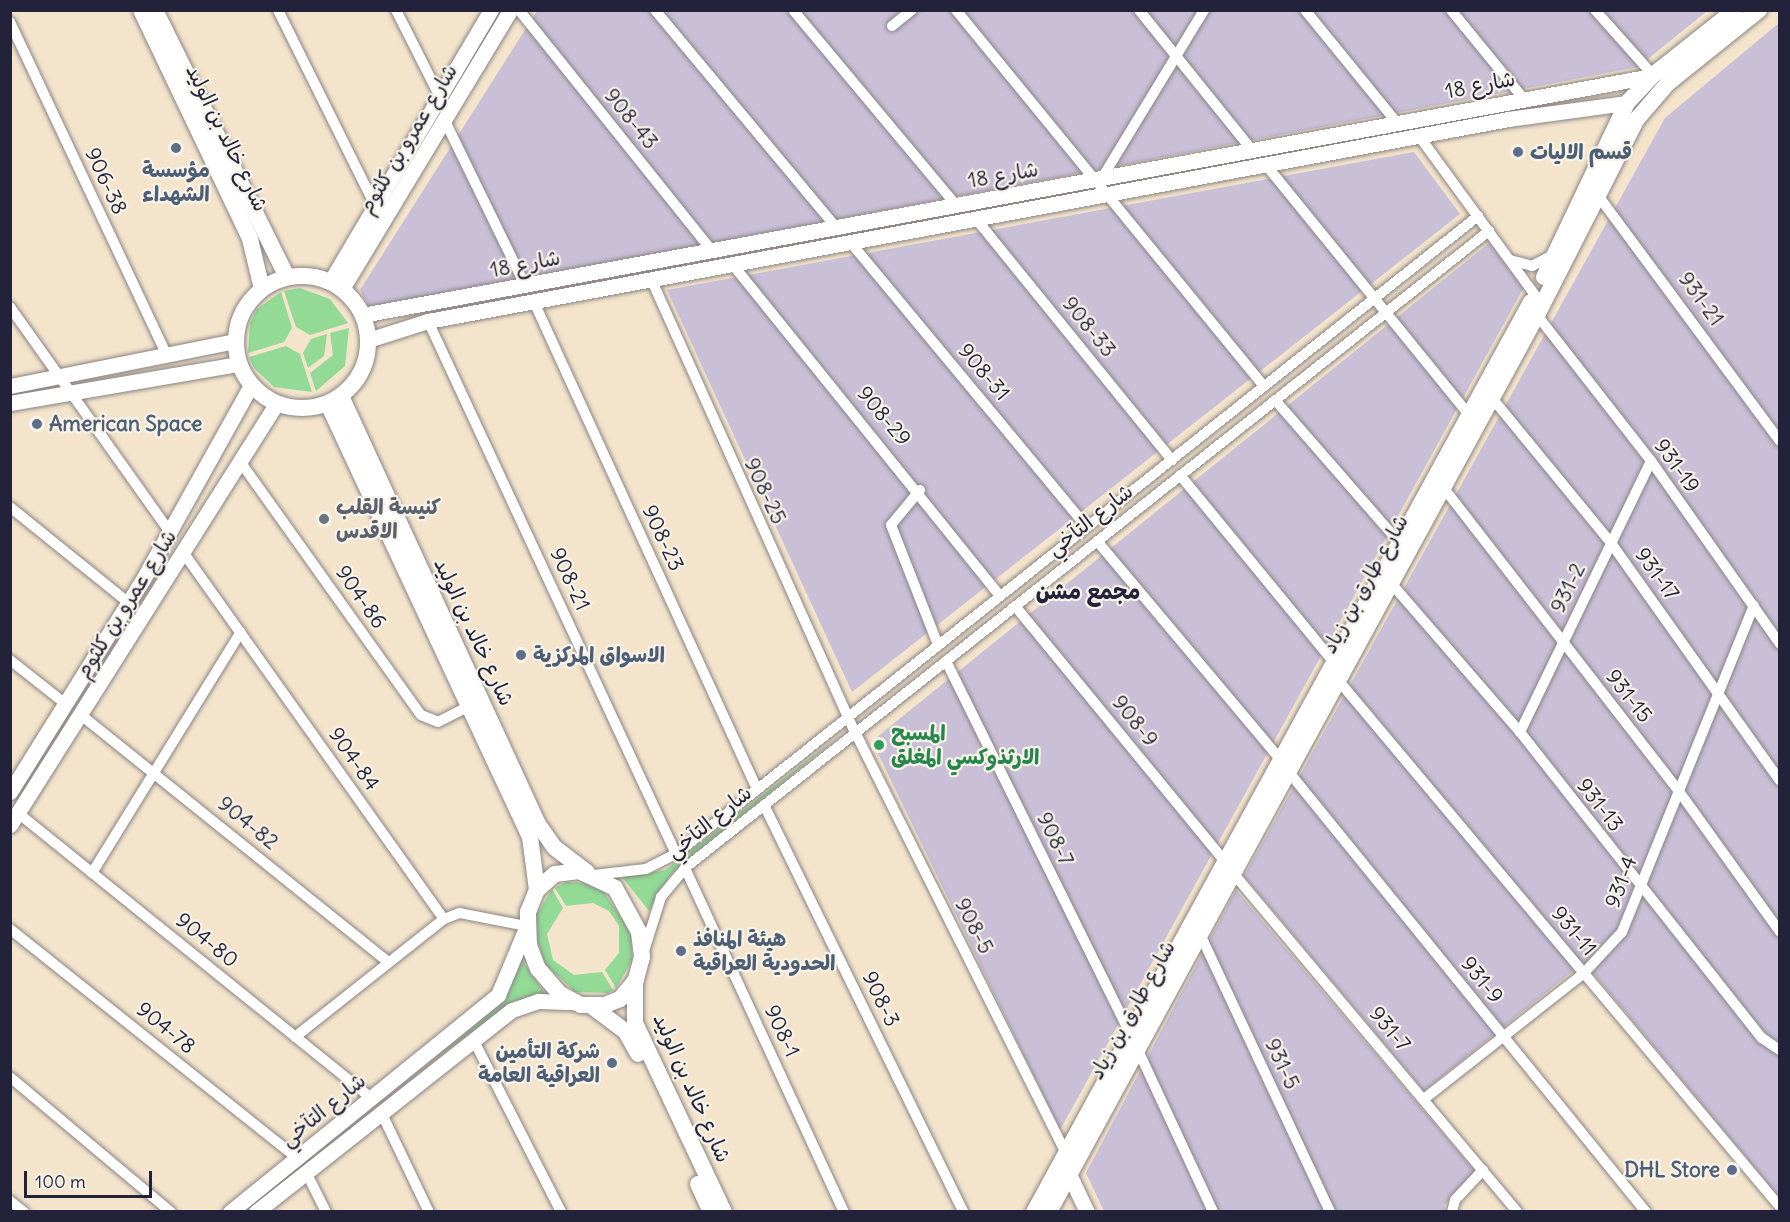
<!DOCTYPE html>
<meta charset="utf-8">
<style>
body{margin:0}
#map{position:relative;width:1790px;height:1222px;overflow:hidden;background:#f3e4cb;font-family:Delius,"Playpen Sans Arabic",sans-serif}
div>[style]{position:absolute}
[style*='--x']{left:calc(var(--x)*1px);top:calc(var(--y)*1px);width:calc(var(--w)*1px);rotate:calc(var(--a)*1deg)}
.industrial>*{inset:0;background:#c9bfd7}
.green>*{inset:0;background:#92da95}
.roads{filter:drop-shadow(0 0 2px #8a8383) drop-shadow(0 0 2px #8a8383)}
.street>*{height:10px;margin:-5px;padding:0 5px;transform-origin:5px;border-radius:5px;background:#fff}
.secondary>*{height:15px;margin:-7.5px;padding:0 7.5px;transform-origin:7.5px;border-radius:7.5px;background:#fff}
.primary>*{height:16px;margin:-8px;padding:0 8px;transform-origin:8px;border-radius:8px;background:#fff}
.primary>.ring{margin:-8px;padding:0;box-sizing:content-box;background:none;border:16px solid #fff;border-radius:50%}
.dots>*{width:16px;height:16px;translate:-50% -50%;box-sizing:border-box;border:3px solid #f7f3e8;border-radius:50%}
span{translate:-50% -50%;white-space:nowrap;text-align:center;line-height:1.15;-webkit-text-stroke:4.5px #f7f3e8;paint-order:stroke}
.street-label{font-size:21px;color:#22223b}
.service-label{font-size:21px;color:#4e5e75;font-weight:700}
.left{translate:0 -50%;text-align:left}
.right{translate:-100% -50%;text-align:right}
.worship-label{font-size:21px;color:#5b616d;font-weight:700}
.leisure-label{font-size:21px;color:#27864d;font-weight:700}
.neighbourhood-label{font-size:22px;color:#22223b;font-weight:700}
.frame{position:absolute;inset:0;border:12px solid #22223b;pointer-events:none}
.scale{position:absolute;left:24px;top:1171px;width:128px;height:27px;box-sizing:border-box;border:3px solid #22223b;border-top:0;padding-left:8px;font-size:18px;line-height:21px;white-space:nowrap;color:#22223b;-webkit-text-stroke:4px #f7f3e8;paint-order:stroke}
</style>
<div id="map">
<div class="industrial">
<div style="clip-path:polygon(537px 11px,1707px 11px,1638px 67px,370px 308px,360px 290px)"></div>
<div style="clip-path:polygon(1779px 23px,1779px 1197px,1584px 962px,1424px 1091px,1244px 876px,1665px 118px)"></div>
<div style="clip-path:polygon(1414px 152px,1460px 214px,852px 692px,667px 290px)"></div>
<div style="clip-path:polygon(1489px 243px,1524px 287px,1060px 1130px,872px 741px)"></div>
<div style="clip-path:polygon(1236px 890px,1475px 1171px,1444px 1206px,1446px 1212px,1104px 1211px,1086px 1173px)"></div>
</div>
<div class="green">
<div style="clip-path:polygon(300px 288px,330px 299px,348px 323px,310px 335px,296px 327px,284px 291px)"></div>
<div style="clip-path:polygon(281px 292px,292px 328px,284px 342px,248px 353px,250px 323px,257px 309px)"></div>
<div style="clip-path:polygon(349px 328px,345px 366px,316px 391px,310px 373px,333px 355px,330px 333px)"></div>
<div style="clip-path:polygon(327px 334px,324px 356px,308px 368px,303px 353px,311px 339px)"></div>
<div style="clip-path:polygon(286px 346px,300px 354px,312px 392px,274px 387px,254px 368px,249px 357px)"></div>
<div style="clip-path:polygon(840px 735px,670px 875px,649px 911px,622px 877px,665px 870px)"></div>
<div style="clip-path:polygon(566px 882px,586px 883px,604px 892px,631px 933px,632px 961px,616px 988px,605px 970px,619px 953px,619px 926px,609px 911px,593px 903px,566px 906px,555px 888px)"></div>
<div style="clip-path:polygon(552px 889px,563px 908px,547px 934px,553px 960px,574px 975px,602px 972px,613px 990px,608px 993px,575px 992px,545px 964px,536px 937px,536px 916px)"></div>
<div style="clip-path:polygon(520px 957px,546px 995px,513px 1002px,433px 1060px,501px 1003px)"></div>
</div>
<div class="roads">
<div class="street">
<div style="--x:278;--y:10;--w:218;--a:63.6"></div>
<div style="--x:396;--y:10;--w:102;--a:63.2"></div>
<div style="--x:519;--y:10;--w:309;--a:51.3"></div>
<div style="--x:655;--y:10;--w:283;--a:50.2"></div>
<div style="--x:793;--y:10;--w:254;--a:50.1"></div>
<div style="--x:956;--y:10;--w:486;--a:50.7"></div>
<div style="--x:1139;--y:10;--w:180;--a:51.1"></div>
<div style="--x:1305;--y:10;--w:146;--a:50.8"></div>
<div style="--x:1451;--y:10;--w:114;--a:50.7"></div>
<div style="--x:1595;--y:10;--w:87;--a:48.3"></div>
<div style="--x:10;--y:22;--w:369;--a:64.8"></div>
<div style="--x:892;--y:26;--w:26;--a:-39"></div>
<div style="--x:444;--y:119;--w:185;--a:64"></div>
<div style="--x:1419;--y:136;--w:197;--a:53.9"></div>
<div style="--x:1266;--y:165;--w:322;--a:50.9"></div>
<div style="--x:1102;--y:178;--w:197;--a:-58.7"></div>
<div style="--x:1594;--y:190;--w:312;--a:53.5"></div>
<div style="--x:976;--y:219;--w:311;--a:50.9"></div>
<div style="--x:851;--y:243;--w:369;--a:50.3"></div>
<div style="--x:1510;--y:260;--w:23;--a:15"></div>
<div style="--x:1532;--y:266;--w:21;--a:-28"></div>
<div style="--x:733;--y:265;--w:425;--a:51.1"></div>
<div style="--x:652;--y:281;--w:495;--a:65.8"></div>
<div style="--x:855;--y:732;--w:471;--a:63.4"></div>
<div style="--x:534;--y:302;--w:536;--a:65.4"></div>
<div style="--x:10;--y:307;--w:276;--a:54.6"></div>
<div style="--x:1537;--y:315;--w:185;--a:52"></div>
<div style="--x:1651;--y:461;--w:224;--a:54.8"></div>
<div style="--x:428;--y:321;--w:588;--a:65.05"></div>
<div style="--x:1492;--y:398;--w:188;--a:50.6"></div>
<div style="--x:1611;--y:543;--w:292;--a:54.6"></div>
<div style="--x:1275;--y:400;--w:189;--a:48.9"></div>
<div style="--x:239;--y:460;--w:313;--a:54.5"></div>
<div style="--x:421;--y:715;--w:18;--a:22"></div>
<div style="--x:438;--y:722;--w:34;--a:-27"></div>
<div style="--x:1180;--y:475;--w:241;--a:50.6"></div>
<div style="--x:1443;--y:487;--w:383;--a:52.2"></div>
<div style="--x:1678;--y:790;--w:175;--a:54.3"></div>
<div style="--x:920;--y:490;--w:45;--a:129.6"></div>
<div style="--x:891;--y:525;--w:129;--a:68.6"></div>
<div style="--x:10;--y:507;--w:153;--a:38.9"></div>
<div style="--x:1097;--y:541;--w:285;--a:50"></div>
<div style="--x:183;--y:552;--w:450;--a:54.6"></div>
<div style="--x:444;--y:919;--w:17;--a:-21"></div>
<div style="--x:460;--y:913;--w:67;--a:11.1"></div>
<div style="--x:1391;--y:583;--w:197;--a:49.1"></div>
<div style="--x:1520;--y:732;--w:390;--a:51.7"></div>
<div style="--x:1762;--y:1038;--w:22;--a:34"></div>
<div style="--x:1015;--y:606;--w:331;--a:50.6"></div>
<div style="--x:10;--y:660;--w:73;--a:38.3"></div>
<div style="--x:946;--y:661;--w:416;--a:63.7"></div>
<div style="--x:1338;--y:680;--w:688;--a:50.01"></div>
<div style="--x:81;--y:715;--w:395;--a:38.8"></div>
<div style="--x:1520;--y:732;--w:301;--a:-64.2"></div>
<div style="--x:1288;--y:771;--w:568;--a:50.93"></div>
<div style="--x:764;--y:805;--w:453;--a:63.9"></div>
<div style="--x:18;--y:813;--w:454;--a:38.9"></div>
<div style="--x:685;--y:868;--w:379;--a:65.2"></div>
<div style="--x:92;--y:873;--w:283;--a:-58.3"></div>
<div style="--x:1233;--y:873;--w:442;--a:50"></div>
<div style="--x:594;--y:875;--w:52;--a:-6.6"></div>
<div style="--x:646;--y:869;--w:34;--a:-27"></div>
<div style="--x:676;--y:854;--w:1025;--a:-38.5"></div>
<div style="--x:10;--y:929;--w:367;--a:38.6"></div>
<div style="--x:1200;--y:934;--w:307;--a:64.9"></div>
<div style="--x:644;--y:951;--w:57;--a:-72.5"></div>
<div style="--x:661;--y:897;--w:38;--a:-50"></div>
<div style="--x:685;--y:868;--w:1026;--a:-38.39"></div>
<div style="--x:295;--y:1037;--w:190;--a:-38.4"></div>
<div style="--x:473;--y:1039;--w:194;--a:63"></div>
<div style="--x:1137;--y:1048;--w:181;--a:65.1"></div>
<div style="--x:10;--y:1077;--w:210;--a:40"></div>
<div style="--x:1424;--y:1099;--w:204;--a:-38.2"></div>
<div style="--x:1584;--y:973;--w:56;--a:-47.2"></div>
<div style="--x:1622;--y:932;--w:352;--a:-68"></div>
<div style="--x:381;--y:1112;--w:111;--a:64.4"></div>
<div style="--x:306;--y:1172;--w:45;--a:63.4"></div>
<div style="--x:10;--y:1201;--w:18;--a:38"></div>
<div style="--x:1452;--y:1212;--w:12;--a:-76"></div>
<div style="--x:1455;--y:1200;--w:41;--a:-47"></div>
</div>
<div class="secondary">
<div style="--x:330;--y:282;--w:316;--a:-59.4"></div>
<div style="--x:342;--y:289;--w:326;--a:-58.9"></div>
<div style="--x:362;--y:315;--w:1311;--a:-10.5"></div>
<div style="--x:368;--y:340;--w:63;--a:-17.6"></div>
<div style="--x:428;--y:321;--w:1099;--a:-10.59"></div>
<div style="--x:1508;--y:119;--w:120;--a:-7.7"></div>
<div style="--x:10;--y:386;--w:229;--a:-11.3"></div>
<div style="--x:10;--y:403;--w:232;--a:-9.7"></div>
<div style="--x:10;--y:792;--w:249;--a:-58"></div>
<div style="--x:142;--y:581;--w:224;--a:-60.9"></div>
<div style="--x:10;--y:825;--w:498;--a:-57.7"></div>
<div style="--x:1069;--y:1174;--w:42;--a:64.7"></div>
<div style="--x:230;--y:1212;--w:345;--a:-39"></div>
<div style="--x:498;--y:995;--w:73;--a:-67.3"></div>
<div style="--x:256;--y:1212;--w:326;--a:-38.3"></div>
<div style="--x:512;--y:1010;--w:28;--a:-19"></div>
<div style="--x:538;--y:1001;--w:36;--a:2"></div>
</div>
<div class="primary">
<div style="--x:141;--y:10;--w:254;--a:64.5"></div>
<div style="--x:250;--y:239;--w:51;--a:76.5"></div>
<div style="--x:155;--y:10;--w:298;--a:63.7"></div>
<div class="ring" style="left:236px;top:276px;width:116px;height:116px"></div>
<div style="--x:1544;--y:277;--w:193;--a:-64.5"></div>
<div style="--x:1627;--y:103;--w:38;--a:-47"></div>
<div style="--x:1653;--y:75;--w:105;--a:-38.4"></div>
<div style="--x:341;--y:396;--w:471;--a:65.3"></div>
<div style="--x:538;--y:824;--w:29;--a:55"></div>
<div style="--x:555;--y:848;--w:40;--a:37"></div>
<div style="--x:328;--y:404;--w:478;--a:65"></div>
<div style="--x:530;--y:837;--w:53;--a:82.5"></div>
<div style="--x:579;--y:871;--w:40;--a:25"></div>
<div style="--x:615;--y:888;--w:50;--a:61.4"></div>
<div style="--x:639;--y:932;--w:25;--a:83"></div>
<div style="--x:642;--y:957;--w:24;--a:105"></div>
<div style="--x:636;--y:980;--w:25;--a:130"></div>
<div style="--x:620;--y:999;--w:16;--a:158"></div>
<div style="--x:605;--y:1005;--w:24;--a:180"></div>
<div style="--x:581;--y:1005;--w:24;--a:-152"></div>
<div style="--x:560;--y:994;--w:33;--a:-131"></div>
<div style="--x:538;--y:969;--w:26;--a:-111"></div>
<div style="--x:529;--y:945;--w:33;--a:-92"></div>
<div style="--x:528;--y:912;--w:24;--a:-68"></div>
<div style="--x:537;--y:890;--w:24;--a:-42"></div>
<div style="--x:555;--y:874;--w:24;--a:-7"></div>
<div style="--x:635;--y:981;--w:42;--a:90"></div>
<div style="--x:635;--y:1023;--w:209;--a:64.8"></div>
<div style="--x:593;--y:1007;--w:41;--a:37.1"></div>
<div style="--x:626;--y:1032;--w:25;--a:61"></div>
<div style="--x:698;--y:1184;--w:31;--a:65"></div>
<div style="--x:1034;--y:1212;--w:1037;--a:-61.36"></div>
<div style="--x:1049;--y:1212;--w:1021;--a:-61.45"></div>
<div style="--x:1537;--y:315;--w:220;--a:-63"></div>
<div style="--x:1637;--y:119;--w:48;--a:-49.3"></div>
<div style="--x:1668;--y:83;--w:117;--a:-38.7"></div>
</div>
</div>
<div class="dots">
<div style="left:176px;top:148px;background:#5c6f8a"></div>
<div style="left:1518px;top:152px;background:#5c6f8a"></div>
<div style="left:37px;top:424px;background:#5c6f8a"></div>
<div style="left:324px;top:519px;background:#6b7280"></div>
<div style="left:521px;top:655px;background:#5c6f8a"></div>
<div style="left:879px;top:745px;background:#2e9e5b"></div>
<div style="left:681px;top:951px;background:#5c6f8a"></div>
<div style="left:612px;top:1063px;background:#5c6f8a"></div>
<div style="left:1732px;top:1170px;background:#5c6f8a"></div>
</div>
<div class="street-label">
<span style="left:1480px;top:85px;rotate:-11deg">شارع 18</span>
<span style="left:631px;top:119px;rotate:51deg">908-43</span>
<span style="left:227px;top:138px;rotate:64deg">شارع خالد بن الوليد</span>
<span style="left:408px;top:139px;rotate:-59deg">شارع عمرو بن كلثوم</span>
<span style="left:1003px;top:175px;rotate:-10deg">شارع 18</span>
<span style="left:106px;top:181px;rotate:65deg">906-38</span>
<span style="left:525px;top:264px;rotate:-11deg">شارع 18</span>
<span style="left:1701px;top:299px;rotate:54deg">931-21</span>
<span style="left:1089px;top:327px;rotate:51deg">908-33</span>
<span style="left:984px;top:372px;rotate:50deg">908-31</span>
<span style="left:884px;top:416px;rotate:50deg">908-29</span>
<span style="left:1677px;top:466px;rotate:54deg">931-19</span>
<span style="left:765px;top:491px;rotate:65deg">908-25</span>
<span style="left:1090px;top:520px;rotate:-38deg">شارع التآخي</span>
<span style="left:663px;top:538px;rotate:65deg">908-23</span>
<span style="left:1657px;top:574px;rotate:54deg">931-17</span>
<span style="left:570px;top:579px;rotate:65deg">908-21</span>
<span style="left:1365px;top:584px;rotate:-61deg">شارع طارق بن زياد</span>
<span style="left:1568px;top:588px;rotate:-64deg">931-2</span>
<span style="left:361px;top:597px;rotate:55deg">904-86</span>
<span style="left:126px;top:604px;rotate:-58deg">شارع عمرو بن كلثوم</span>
<span style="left:474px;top:632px;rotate:65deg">شارع خالد بن الوليد</span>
<span style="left:1629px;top:696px;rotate:52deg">931-15</span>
<span style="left:1135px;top:721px;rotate:51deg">908-9</span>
<span style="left:354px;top:759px;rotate:55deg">904-84</span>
<span style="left:1600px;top:805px;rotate:52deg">931-13</span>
<span style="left:709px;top:822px;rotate:-39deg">شارع التآخي</span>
<span style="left:248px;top:823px;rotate:39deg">904-82</span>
<span style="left:1055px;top:839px;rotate:64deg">908-7</span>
<span style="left:1621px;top:882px;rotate:-69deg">931-4</span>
<span style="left:974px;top:926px;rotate:63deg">908-5</span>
<span style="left:1574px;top:931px;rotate:50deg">931-11</span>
<span style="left:207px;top:940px;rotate:39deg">904-80</span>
<span style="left:1482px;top:980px;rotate:51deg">931-9</span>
<span style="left:881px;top:999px;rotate:64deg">908-3</span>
<span style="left:1132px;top:1010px;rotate:-61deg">شارع طارق بن زياد</span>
<span style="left:166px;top:1028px;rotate:39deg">904-78</span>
<span style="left:1390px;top:1029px;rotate:50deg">931-7</span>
<span style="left:782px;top:1031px;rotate:65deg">908-1</span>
<span style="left:1282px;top:1064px;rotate:65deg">931-5</span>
<span style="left:692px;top:1088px;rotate:66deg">شارع خالد بن الوليد</span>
<span style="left:323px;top:1110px;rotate:-39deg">شارع التآخي</span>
</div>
<div class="service-label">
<span class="left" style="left:1530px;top:152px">قسم الاليات</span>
<span style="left:176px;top:182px">مؤسسة<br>الشهداء</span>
<span class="left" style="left:49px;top:424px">American Space</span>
<span class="left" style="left:533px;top:655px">الاسواق المركزية</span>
<span class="left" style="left:693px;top:951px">هيئة المنافذ<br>الحدودية العراقية</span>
<span class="right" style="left:600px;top:1063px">شركة التأمين<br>العراقية العامة</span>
<span class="right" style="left:1720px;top:1170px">DHL Store</span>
</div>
<div class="worship-label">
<span class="left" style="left:336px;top:519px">كنيسة القلب<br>الاقدس</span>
</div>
<div class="leisure-label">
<span class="left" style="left:891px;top:745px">المسبح<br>الارثذوكسي المغلق</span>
</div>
<div class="neighbourhood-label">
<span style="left:1088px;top:592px">مجمع مشن</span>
</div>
<div class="frame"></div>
<div class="scale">100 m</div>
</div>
